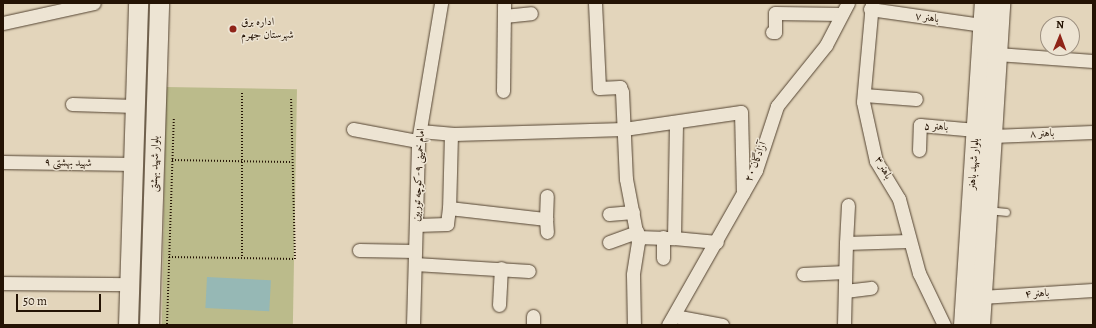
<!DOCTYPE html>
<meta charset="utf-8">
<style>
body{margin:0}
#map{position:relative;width:1096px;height:328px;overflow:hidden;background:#e3d5bb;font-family:Alegreya,Amiri,serif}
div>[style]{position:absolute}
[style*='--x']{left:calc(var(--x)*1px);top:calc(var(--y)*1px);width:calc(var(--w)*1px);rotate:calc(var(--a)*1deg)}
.green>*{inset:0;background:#bbbb8b;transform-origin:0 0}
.water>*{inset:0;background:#96b8b5;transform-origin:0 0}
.path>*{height:2px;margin-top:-1px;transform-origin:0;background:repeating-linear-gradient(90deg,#241304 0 1px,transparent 0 3px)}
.roads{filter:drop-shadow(0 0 1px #544432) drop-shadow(0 0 1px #544432)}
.service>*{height:7px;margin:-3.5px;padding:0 3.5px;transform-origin:3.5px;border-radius:3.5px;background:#ede4d3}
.minor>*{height:13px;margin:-6.5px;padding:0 6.5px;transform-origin:6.5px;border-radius:6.5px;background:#ede4d3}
.secondary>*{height:19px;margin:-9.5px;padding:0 9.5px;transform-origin:9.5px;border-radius:9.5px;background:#ede4d3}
.dots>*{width:11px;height:11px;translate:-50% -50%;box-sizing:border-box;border:2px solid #ede4d3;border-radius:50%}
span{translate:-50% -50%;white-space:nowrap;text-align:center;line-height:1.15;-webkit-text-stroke:3px #ede4d3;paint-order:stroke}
.street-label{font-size:11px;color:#241304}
.poi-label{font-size:11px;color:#241304}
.left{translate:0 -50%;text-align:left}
.frame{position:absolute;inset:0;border:4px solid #241304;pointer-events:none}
.north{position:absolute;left:1040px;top:16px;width:40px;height:40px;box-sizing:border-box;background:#ede4d3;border:1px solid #9d9080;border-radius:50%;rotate:1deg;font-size:11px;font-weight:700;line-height:16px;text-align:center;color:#241304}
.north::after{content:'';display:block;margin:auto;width:14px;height:18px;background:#8f2418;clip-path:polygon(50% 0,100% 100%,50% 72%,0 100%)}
.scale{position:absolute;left:16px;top:294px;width:85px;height:18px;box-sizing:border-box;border:2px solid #241304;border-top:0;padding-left:5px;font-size:12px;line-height:14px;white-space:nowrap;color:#241304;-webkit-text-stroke:3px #ede4d3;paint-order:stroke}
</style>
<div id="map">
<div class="green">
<div style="left:166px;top:87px;width:131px;height:238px;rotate:1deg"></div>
</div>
<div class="water">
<div style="left:207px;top:277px;width:64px;height:31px;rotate:3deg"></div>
</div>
<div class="path">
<div style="--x:242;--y:93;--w:165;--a:90"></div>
<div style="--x:172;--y:160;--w:118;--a:1"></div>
<div style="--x:169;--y:257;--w:126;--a:0.9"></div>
<div style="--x:295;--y:259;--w:162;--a:-91.4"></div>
<div style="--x:167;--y:324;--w:206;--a:-88.1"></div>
</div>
<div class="roads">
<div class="service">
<div style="--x:987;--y:210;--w:19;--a:6"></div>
</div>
<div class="minor">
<div style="--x:595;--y:3;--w:85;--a:87.3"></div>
<div style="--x:599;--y:88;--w:21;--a:-3"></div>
<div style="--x:620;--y:87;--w:5;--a:68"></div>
<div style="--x:622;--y:92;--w:87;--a:87.4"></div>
<div style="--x:626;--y:179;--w:64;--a:79.2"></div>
<div style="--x:638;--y:242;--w:33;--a:99"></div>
<div style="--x:633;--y:275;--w:50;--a:88.9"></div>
<div style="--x:872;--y:3;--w:99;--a:95.2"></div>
<div style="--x:863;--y:102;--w:60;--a:77.6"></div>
<div style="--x:876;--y:161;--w:44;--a:58.8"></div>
<div style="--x:899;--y:199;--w:77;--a:74.9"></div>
<div style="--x:919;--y:273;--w:58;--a:64.3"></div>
<div style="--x:870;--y:9;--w:114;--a:8.1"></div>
<div style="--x:504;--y:16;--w:27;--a:-6"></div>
<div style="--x:3;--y:23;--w:93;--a:-12.4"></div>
<div style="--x:772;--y:32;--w:3;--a:0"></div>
<div style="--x:775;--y:32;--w:19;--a:-90"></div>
<div style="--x:775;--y:13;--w:66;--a:0.9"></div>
<div style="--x:997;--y:54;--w:96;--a:4.2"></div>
<div style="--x:503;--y:91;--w:88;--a:-89.3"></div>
<div style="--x:864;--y:95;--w:52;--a:4.4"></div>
<div style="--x:72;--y:104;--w:63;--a:1.8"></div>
<div style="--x:353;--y:129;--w:66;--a:10.5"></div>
<div style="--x:420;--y:131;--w:34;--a:5"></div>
<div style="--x:454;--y:134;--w:170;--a:-1.7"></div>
<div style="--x:624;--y:129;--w:118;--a:-8.3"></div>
<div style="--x:741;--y:112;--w:81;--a:88.6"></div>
<div style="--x:451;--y:134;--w:74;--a:91.5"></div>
<div style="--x:449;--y:208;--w:98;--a:6.5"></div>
<div style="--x:546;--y:219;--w:13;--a:86"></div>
<div style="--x:992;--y:136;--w:101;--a:-2.3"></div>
<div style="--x:919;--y:150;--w:25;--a:-88"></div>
<div style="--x:920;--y:125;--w:56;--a:5.1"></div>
<div style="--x:3;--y:162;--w:131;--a:0.9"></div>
<div style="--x:609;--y:214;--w:24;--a:-5"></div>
<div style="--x:546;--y:219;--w:23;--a:-88"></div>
<div style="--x:416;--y:225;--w:31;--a:-2"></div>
<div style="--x:447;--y:224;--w:16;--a:-83"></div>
<div style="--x:637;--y:237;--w:37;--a:2"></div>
<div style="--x:674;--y:238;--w:115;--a:-89"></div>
<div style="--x:674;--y:238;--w:43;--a:5.3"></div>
<div style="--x:609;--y:242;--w:30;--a:-20"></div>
<div style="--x:846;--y:243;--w:38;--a:-87"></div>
<div style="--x:359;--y:250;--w:56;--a:1"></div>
<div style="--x:663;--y:258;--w:21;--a:-90"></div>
<div style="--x:415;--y:264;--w:114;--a:3.5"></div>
<div style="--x:803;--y:274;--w:42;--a:-2.7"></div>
<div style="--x:3;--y:283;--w:127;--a:0.5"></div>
<div style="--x:845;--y:291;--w:26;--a:-7"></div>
<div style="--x:981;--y:297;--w:112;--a:-3.6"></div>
<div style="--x:499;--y:305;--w:37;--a:-87"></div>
<div style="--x:674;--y:316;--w:49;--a:10.6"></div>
<div style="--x:413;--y:325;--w:184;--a:-88.4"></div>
<div style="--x:418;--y:141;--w:140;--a:-80.5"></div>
<div style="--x:533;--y:325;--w:9;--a:-90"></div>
<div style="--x:668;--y:325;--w:178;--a:-60.4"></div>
<div style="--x:756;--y:170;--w:67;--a:-71.8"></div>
<div style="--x:777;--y:106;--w:78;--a:-51.2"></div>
<div style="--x:826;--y:45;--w:47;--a:-62.4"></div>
<div style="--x:844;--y:325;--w:82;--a:-88.6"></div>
<div style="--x:846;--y:243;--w:62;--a:-1.8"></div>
</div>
<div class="secondary">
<div style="--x:128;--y:325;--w:322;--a:-88.2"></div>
<div style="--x:149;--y:325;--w:322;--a:-88.2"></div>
<div style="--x:963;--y:325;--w:323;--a:-86.3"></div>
<div style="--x:980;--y:325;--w:323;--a:-86.4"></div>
</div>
</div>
<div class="dots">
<div style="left:233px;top:29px;background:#8f2418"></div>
</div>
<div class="street-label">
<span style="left:927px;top:18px;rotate:7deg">باهنر ۷</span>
<span style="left:936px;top:127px;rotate:2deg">باهنر ۵</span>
<span style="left:1042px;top:134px;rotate:-3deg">باهنر ۸</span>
<span style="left:756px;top:162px;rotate:-68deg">آزادگان ۲۰</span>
<span style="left:68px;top:163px;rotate:1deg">شهید بهشتی ۹</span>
<span style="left:155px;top:164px;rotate:-88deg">بلوار شهید بهشتی</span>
<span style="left:974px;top:164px;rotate:-86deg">بلوار شهید باهنر</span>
<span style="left:883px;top:168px;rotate:61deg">باهنر ۳</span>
<span style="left:419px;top:175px;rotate:-87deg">امام خمینی ۹-کوچه توربین</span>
<span style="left:1037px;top:294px;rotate:-4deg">باهنر ۴</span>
</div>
<div class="poi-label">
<span class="left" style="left:241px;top:29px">اداره برق<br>شهرستان جهرم</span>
</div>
<div class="frame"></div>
<div class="north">N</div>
<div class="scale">50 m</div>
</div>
